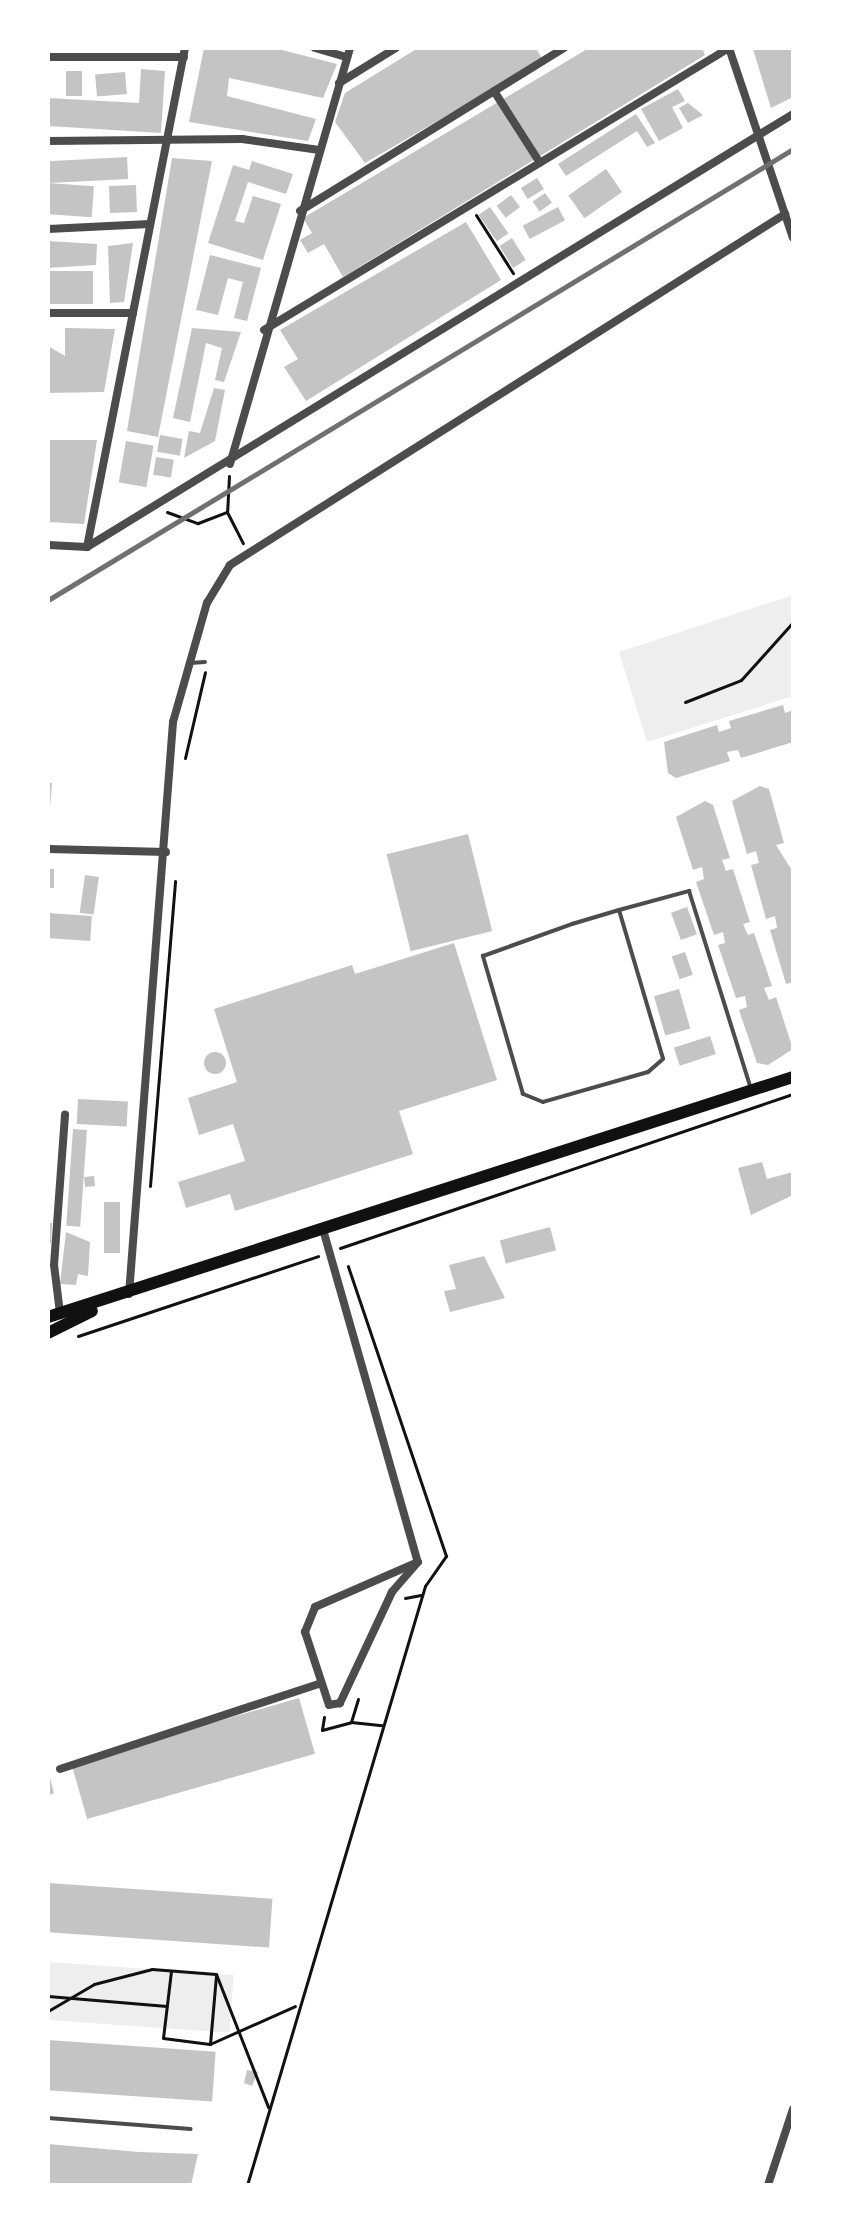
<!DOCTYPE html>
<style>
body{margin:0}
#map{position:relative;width:841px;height:2233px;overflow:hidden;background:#fff;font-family:"Fira Sans",sans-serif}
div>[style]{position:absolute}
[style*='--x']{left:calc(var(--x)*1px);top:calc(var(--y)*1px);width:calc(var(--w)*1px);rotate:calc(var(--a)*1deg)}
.green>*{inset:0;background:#eee;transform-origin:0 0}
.building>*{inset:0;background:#c4c4c4;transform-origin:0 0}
.round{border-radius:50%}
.path>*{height:3px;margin:-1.5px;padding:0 1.5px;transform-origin:1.5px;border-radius:1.5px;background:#111}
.service>*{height:4px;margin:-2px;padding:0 2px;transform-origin:2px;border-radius:2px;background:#4c4c4c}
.minor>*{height:8px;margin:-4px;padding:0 4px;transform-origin:4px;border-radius:4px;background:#4c4c4c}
.secondary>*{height:12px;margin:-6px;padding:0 6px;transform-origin:6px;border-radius:6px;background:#111}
.rail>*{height:5px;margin:-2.5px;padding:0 2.5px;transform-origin:2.5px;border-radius:2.5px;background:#707070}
span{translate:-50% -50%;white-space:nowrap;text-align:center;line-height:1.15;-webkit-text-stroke:7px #fff;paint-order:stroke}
.frame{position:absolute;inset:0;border:50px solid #fff;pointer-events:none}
</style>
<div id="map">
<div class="green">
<div style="clip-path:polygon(793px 595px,793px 696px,647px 742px,619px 652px)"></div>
<div style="left:48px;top:1962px;width:186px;height:58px;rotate:4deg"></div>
</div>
<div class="building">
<div style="clip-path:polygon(204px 48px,274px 48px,337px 64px,323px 98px,229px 78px,227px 96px,316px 119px,308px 141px,189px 122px)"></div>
<div style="clip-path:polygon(418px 48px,536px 48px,543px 60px,365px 163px,335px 122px,345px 93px)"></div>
<div style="clip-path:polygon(589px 48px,702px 48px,705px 55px,343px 277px,324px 244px,308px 253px,300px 240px,312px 233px,303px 218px)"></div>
<div style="clip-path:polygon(793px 48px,793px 97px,771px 108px,753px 49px)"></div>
<div style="clip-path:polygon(141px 69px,165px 71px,161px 133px,48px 126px,48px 98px,139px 103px)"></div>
<div style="left:66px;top:71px;width:16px;height:25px"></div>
<div style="left:125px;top:72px;width:22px;height:30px;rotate:85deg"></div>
<div style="clip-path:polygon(678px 89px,685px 101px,672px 107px,683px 128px,659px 141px,641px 109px)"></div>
<div style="clip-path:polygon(688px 103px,703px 115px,688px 123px,679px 108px)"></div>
<div style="clip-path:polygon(636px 114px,655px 143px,647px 147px,637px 131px,566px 176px,558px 164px)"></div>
<div style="left:127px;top:157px;width:22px;height:79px;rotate:87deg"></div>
<div style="clip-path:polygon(172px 158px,212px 161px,158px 437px,127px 431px)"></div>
<div style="clip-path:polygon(252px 161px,293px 174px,286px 194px,248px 182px,235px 221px,244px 223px,253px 196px,281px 204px,263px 260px,208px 243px,233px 165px,249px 170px)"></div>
<div style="left:606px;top:169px;width:28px;height:46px;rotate:55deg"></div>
<div style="left:537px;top:178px;width:13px;height:19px;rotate:58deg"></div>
<div style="left:48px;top:183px;width:46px;height:31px;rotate:4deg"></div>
<div style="left:136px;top:185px;width:27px;height:27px;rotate:88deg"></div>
<div style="left:545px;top:193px;width:12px;height:15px;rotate:55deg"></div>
<div style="left:511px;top:195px;width:15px;height:18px;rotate:53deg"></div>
<div style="left:490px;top:207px;width:32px;height:14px;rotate:55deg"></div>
<div style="left:558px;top:207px;width:15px;height:40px;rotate:62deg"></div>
<div style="clip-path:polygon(466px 222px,501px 280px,306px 401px,284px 367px,298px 359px,280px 330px)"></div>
<div style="left:512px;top:238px;width:26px;height:15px;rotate:58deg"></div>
<div style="clip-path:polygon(48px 241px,97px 244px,96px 265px,48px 268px)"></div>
<div style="clip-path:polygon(133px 243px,124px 302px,110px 303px,108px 246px)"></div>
<div style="clip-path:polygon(210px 255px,261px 268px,247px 321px,234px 318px,243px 282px,228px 278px,218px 315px,196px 310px)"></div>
<div style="left:93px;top:271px;width:33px;height:45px;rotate:90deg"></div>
<div style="clip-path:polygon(65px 328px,115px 329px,104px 392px,48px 393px,48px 346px,65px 356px)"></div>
<div style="clip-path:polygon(192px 328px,241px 332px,224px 382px,215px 380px,222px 348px,206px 343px,190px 422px,173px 418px)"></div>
<div style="clip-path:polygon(214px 388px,225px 390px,215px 441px,184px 458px,189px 431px,200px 433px)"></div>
<div style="left:160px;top:435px;width:23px;height:17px;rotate:10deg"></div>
<div style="clip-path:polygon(48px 440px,97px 440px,84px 524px,48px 522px)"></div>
<div style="left:126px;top:441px;width:28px;height:42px;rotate:10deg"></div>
<div style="left:156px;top:457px;width:18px;height:18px;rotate:9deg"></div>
<div style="clip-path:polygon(783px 705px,785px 713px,793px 710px,793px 742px,741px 758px,738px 750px,727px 752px,730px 761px,676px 778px,668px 773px,664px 742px,717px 725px,719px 732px,731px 728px,729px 721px)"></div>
<div style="clip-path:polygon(48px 783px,52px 783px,50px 807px,48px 807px)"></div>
<div style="clip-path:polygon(760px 786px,769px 789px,784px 843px,776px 845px,793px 872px,793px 982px,786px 984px,770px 930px,777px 928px,775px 916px,766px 919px,751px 865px,759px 863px,756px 851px,747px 854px,732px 801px)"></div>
<div style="clip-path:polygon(705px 801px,713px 805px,730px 858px,722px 860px,726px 871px,733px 869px,750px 922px,743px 924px,748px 935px,754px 933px,772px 986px,764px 988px,769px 1000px,776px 997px,793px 1049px,768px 1065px,757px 1063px,739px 1010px,747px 1007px,745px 996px,736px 998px,718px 945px,725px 943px,723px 932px,714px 935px,696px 882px,704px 879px,702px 867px,693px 870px,676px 817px)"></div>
<div style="left:468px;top:834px;width:100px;height:84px;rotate:76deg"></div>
<div style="left:48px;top:869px;width:6px;height:19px"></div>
<div style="left:85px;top:875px;width:14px;height:38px;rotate:8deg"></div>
<div style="left:687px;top:907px;width:29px;height:17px;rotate:70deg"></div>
<div style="left:48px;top:913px;width:44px;height:25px;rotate:4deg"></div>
<div style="clip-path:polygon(454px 943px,497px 1080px,399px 1111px,413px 1154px,235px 1211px,230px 1194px,186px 1208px,178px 1182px,245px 1161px,233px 1124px,199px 1135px,188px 1098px,237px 1082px,214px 1009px,352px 965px,355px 974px)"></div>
<div style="left:685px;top:952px;width:24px;height:14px;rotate:71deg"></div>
<div style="left:679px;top:989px;width:41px;height:26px;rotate:74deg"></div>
<div style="left:710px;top:1036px;width:19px;height:38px;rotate:72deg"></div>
<div class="round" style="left:204px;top:1052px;width:22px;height:22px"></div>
<div style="left:78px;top:1099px;width:50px;height:25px;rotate:3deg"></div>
<div style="left:73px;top:1129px;width:14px;height:97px;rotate:4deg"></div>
<div style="clip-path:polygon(762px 1162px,767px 1179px,793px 1172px,793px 1195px,751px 1215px,738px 1168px)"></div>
<div style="left:94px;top:1176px;width:10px;height:10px;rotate:84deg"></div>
<div style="left:104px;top:1202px;width:16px;height:51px"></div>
<div style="clip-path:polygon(48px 1223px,52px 1223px,51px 1243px,48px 1243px)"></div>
<div style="left:550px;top:1227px;width:24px;height:52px;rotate:75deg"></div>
<div style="clip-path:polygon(66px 1232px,90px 1242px,88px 1276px,78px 1274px,76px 1285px,60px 1284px)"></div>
<div style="clip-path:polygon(484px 1256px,505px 1298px,450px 1312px,444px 1291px,456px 1289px,449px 1265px)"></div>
<div style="left:299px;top:1698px;width:58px;height:237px;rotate:74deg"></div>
<div style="clip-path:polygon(49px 1774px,54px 1793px,48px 1796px,48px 1775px)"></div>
<div style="left:48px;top:1883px;width:225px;height:49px;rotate:4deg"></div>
<div style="left:48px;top:2040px;width:168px;height:50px;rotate:4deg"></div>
<div style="clip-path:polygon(247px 2070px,258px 2072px,252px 2086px,244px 2083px)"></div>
<div style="clip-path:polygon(48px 2144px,139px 2152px,198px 2154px,191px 2185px,48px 2185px)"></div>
</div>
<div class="path">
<div style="--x:476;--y:215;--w:69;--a:57.5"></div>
<div style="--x:229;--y:476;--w:36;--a:93"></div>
<div style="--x:227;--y:512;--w:35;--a:63"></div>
<div style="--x:167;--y:512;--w:33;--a:20"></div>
<div style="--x:198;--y:523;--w:31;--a:-21"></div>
<div style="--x:685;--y:702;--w:60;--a:-21.4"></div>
<div style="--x:741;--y:680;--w:78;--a:-48.1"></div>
<div style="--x:185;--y:758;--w:88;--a:-76.9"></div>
<div style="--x:150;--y:1186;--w:306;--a:-85.3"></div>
<div style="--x:340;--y:1248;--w:478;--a:-18.8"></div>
<div style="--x:78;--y:1336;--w:253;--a:-18.4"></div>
<div style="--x:405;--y:1598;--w:16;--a:-11"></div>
<div style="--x:358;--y:1699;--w:24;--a:107"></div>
<div style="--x:351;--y:1722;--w:31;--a:6"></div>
<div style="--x:324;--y:1717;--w:13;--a:99"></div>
<div style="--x:322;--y:1730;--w:30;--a:-15"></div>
<div style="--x:171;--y:1971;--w:67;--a:96.8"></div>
<div style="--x:163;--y:2038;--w:47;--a:7.3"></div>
<div style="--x:210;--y:2044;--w:93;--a:-24.1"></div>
<div style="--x:48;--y:1996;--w:119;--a:4.8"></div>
<div style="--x:48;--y:2011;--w:53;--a:-30.4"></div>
<div style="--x:94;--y:1984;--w:60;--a:-14.5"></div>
<div style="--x:152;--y:1969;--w:64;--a:4.5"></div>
<div style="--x:216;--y:1974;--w:143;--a:68.6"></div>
<div style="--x:210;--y:2044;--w:68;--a:-85"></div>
<div style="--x:247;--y:2185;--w:625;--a:-73.45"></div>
<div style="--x:425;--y:1586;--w:37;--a:-55"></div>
<div style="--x:446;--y:1556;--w:306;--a:-108.7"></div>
</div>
<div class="service">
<div style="--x:190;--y:663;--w:15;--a:-4"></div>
<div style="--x:619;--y:910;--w:155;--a:73.5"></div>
<div style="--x:663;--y:1059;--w:20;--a:139"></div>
<div style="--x:648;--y:1072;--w:109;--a:164.1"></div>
<div style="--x:543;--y:1102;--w:22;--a:-158"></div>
<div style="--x:523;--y:1094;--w:144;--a:-106.2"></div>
<div style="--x:483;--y:956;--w:95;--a:-19.8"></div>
<div style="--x:572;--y:924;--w:49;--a:-16.6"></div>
<div style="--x:619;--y:910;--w:73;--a:-15.2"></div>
<div style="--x:689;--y:891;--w:207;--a:72.6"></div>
<div style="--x:48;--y:2118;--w:143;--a:4.4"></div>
</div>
<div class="minor">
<div style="--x:315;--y:48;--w:33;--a:16"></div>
<div style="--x:729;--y:48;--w:200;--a:71.4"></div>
<div style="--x:48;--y:57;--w:136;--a:0"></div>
<div style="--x:339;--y:83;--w:67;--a:-31.6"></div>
<div style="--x:494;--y:91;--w:85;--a:57.4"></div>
<div style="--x:48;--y:141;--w:194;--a:-0.6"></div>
<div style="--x:242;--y:139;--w:78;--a:8.1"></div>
<div style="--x:300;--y:211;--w:310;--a:-31.7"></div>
<div style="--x:48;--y:229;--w:102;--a:-2.8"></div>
<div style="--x:48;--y:313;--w:85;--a:0"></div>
<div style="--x:264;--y:330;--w:544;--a:-31.23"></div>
<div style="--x:230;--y:464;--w:433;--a:-73.9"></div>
<div style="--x:48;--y:545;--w:39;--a:3"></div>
<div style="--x:87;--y:547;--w:828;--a:-31.52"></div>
<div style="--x:87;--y:547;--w:509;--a:-78.89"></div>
<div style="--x:48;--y:849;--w:118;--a:1.5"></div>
<div style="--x:324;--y:1233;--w:342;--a:74.1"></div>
<div style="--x:418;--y:1562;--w:40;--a:131"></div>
<div style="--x:392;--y:1592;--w:123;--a:115.1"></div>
<div style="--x:340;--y:1703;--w:11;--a:170"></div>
<div style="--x:329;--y:1705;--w:77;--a:-108.2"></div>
<div style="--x:305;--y:1632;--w:27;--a:-68"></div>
<div style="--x:315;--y:1607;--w:112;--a:-23.6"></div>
<div style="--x:129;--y:1294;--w:574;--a:-85.6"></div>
<div style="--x:173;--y:722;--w:124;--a:-74.1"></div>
<div style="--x:207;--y:603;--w:44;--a:-58.8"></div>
<div style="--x:230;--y:565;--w:657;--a:-32.31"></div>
<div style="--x:60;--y:1313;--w:48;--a:-97.1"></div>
<div style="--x:54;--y:1265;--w:151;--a:-85.8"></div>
<div style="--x:60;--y:1769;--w:273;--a:-18.2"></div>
<div style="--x:768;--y:2185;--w:80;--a:-71.8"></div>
</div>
<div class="secondary">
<div style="--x:48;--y:1317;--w:783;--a:-17.86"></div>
<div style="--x:48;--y:1333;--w:49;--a:-26.6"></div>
</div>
<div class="rail">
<div style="--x:48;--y:600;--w:871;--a:-31.19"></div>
</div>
<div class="frame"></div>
</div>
